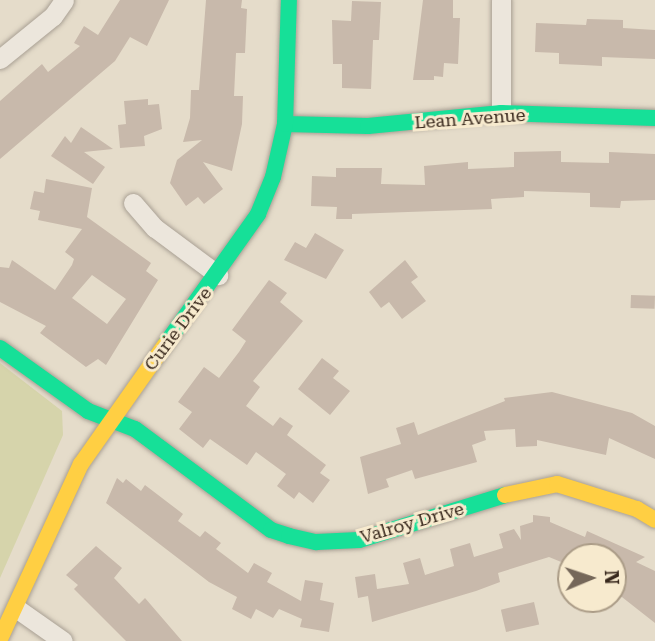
<!DOCTYPE html>
<style>
body{margin:0}
#map{position:relative;width:655px;height:641px;overflow:hidden;background:#e5dcca;font-family:"Roboto Serif",serif}
div>[style]{position:absolute}
[style*='--x']{left:calc(var(--x)*1px);top:calc(var(--y)*1px);width:calc(var(--w)*1px);rotate:calc(var(--a)*1deg)}
.green>*{inset:0;background:#d6d4ab}
.building>*{inset:0;background:#c8b9ab;transform-origin:0 0}
.roads{filter:drop-shadow(0 0 2px #a9a094) drop-shadow(0 0 2px #a9a094)}
.street>*{height:19px;margin:-9.5px;padding:0 9.5px;transform-origin:9.5px;border-radius:9.5px;background:#ece6dc}
.fast>*{height:16px;margin:-8px;padding:0 8px;transform-origin:8px;border-radius:8px;background:#16e098}
.slow>*{height:16px;margin:-8px;padding:0 8px;transform-origin:8px;border-radius:8px;background:#ffcf43}
span{translate:-50% -50%;white-space:nowrap;text-align:center;line-height:1.15;-webkit-text-stroke:6px #f7eace;paint-order:stroke}
.street-label{font-size:18px;color:#38281c}
.north{position:absolute;left:557px;top:543px;width:70px;height:70px;box-sizing:border-box;background:#f7eace;border:2px solid #ab9c87;border-radius:50%;rotate:88deg;font-size:19px;font-weight:700;line-height:28px;text-align:center;color:#38281c}
.north::after{content:'';display:block;margin:auto;width:24px;height:32px;background:#756759;clip-path:polygon(50% 0,100% 100%,50% 72%,0 100%)}
</style>
<div id="map">
<div class="green">
<div style="clip-path:polygon(0 363px,62px 411px,63px 435px,0 578px)"></div>
</div>
<div class="building">
<div style="clip-path:polygon(120px 0,169px 0,147px 46px,130px 37px,115px 61px,0 159px,0 101px,42px 64px,48px 72px,80px 46px,74px 43px,84px 26px,98px 35px)"></div>
<div style="clip-path:polygon(206px 0,242px 0,241px 8px,247px 9px,245px 53px,236px 53px,234px 96px,243px 96px,242px 124px,232px 171px,203px 162px,223px 189px,204px 204px,198px 197px,186px 206px,170px 183px,177px 160px,202px 140px,183px 142px,190px 118px,191px 90px,199px 90px)"></div>
<div style="clip-path:polygon(423px 0,453px 0,453px 18px,460px 18px,458px 64px,444px 63px,443px 77px,434px 76px,434px 80px,413px 80px)"></div>
<div style="clip-path:polygon(352px 1px,381px 2px,379px 40px,373px 40px,371px 89px,342px 88px,342px 64px,333px 64px,332px 20px,351px 21px)"></div>
<div style="clip-path:polygon(587px 19px,623px 20px,623px 28px,655px 30px,655px 59px,602px 57px,602px 66px,583px 65px,559px 64px,559px 53px,535px 52px,536px 23px,586px 25px)"></div>
<div style="clip-path:polygon(148px 99px,148px 105px,159px 104px,162px 129px,144px 136px,145px 146px,120px 148px,118px 125px,126px 124px,124px 101px)"></div>
<div style="clip-path:polygon(81px 127px,113px 149px,84px 152px,105px 167px,93px 184px,51px 156px,65px 136px,71px 143px)"></div>
<div style="clip-path:polygon(561px 151px,561px 162px,609px 163px,609px 152px,655px 154px,655px 200px,621px 201px,620px 208px,590px 207px,590px 193px,524px 191px,524px 197px,491px 199px,492px 209px,352px 214px,352px 219px,336px 219px,337px 207px,311px 206px,312px 176px,336px 177px,336px 168px,382px 168px,381px 184px,425px 185px,424px 166px,468px 162px,468px 169px,514px 167px,514px 152px)"></div>
<div style="clip-path:polygon(evenodd,46px 179px,92px 188px,87px 217px,151px 263px,146px 271px,158px 280px,106px 365px,98px 359px,86px 367px,40px 333px,46px 326px,0 302px,0 267px,9px 268px,12px 260px,55px 290px,72px 265px,74px 259px,65px 252px,82px 229px,38px 220px,40px 211px,30px 209px,34px 191px,44px 193px,46px 179px,92px 275px,126px 299px,107px 324px,72px 298px,92px 275px)"></div>
<div style="clip-path:polygon(315px 233px,344px 250px,326px 279px,284px 260px,295px 242px,306px 248px)"></div>
<div style="clip-path:polygon(405px 260px,418px 277px,411px 282px,426px 301px,402px 319px,389px 302px,381px 308px,369px 292px)"></div>
<div style="clip-path:polygon(269px 280px,287px 293px,280px 302px,303px 321px,253px 381px,260px 387px,246px 406px,273px 426px,280px 417px,293px 426px,287px 435px,326px 465px,320px 473px,330px 480px,313px 503px,299px 492px,294px 499px,277px 486px,286px 474px,256px 452px,247px 465px,210px 439px,203px 448px,179px 429px,192px 412px,178px 402px,204px 367px,219px 378px,239px 352px,246px 341px,232px 330px)"></div>
<div style="left:631px;top:295px;width:24px;height:13px;rotate:2deg"></div>
<div style="clip-path:polygon(322px 358px,339px 371px,333px 378px,350px 391px,330px 415px,298px 389px)"></div>
<div style="clip-path:polygon(552px 392px,632px 413px,655px 426px,655px 459px,609px 438px,606px 455px,537px 440px,537px 446px,516px 447px,515px 429px,484px 431px,486px 440px,472px 445px,477px 462px,415px 479px,412px 470px,386px 479px,389px 487px,368px 494px,360px 457px,401px 444px,396px 428px,414px 422px,418px 435px,505px 401px,504px 398px)"></div>
<div style="clip-path:polygon(117px 478px,123px 483px,126px 479px,141px 491px,145px 485px,183px 514px,178px 521px,200px 537px,205px 531px,221px 543px,216px 549px,248px 573px,254px 563px,272px 573px,267px 582px,301px 601px,305px 580px,323px 583px,320px 600px,334px 603px,329px 632px,300px 627px,302px 619px,279px 609px,273px 618px,256px 609px,251px 619px,232px 609px,237px 597px,209px 582px,106px 503px)"></div>
<div style="clip-path:polygon(533px 515px,550px 517px,550px 522px,585px 537px,587px 531px,645px 557px,636px 562px,655px 571px,655px 623px,613px 590px,613px 557px,571px 557px,571px 566px,549px 557px,498px 573px,500px 582px,476px 591px,372px 622px,368px 596px,358px 598px,355px 577px,375px 574px,377px 589px,409px 584px,403px 563px,420px 558px,425px 575px,454px 566px,450px 549px,470px 543px,474px 557px,503px 548px,499px 534px,514px 529px,521px 540px,520px 526px,533px 522px)"></div>
<div style="clip-path:polygon(96px 546px,122px 568px,114px 578px,139px 604px,145px 598px,182px 641px,126px 641px,74px 589px,78px 585px,66px 575px)"></div>
<div style="left:534px;top:602px;width:23px;height:34px;rotate:77deg"></div>
</div>
<div class="roads">
<div class="street">
<div style="--x:501;--y:0;--w:113;--a:90"></div>
<div style="--x:0;--y:59;--w:68;--a:-39.1"></div>
<div style="--x:53;--y:16;--w:19;--a:-55"></div>
<div style="--x:133;--y:203;--w:33;--a:49"></div>
<div style="--x:155;--y:228;--w:79;--a:36.7"></div>
<div style="--x:16;--y:608;--w:57;--a:35.1"></div>
</div>
<div class="fast">
<div style="--x:285;--y:124;--w:83;--a:1.4"></div>
<div style="--x:368;--y:126;--w:134;--a:-5.6"></div>
<div style="--x:501;--y:113;--w:154;--a:1.9"></div>
<div style="--x:165;--y:345;--w:161;--a:-54.6"></div>
<div style="--x:258;--y:214;--w:40;--a:-68"></div>
<div style="--x:273;--y:177;--w:54;--a:-77.2"></div>
<div style="--x:285;--y:124;--w:124;--a:-88.2"></div>
<div style="--x:0;--y:348;--w:108;--a:35.6"></div>
<div style="--x:88;--y:411;--w:50;--a:21"></div>
<div style="--x:135;--y:429;--w:169;--a:36.6"></div>
<div style="--x:271;--y:530;--w:19;--a:18"></div>
<div style="--x:289;--y:536;--w:28;--a:13"></div>
<div style="--x:316;--y:542;--w:43;--a:-2.7"></div>
<div style="--x:359;--y:540;--w:153;--a:-17.1"></div>
</div>
<div class="slow">
<div style="--x:505;--y:495;--w:53;--a:-11.9"></div>
<div style="--x:557;--y:484;--w:84;--a:17.4"></div>
<div style="--x:637;--y:509;--w:21;--a:31"></div>
<div style="--x:0;--y:639;--w:193;--a:-65.2"></div>
<div style="--x:81;--y:464;--w:146;--a:-54.8"></div>
</div>
</div>
<div class="street-label">
<span style="left:470px;top:119px;rotate:-4deg">Lean Avenue</span>
<span style="left:178px;top:329px;rotate:-53deg">Curie Drive</span>
<span style="left:412px;top:523px;rotate:-16deg">Valroy Drive</span>
</div>
<div class="north">N</div>
</div>
